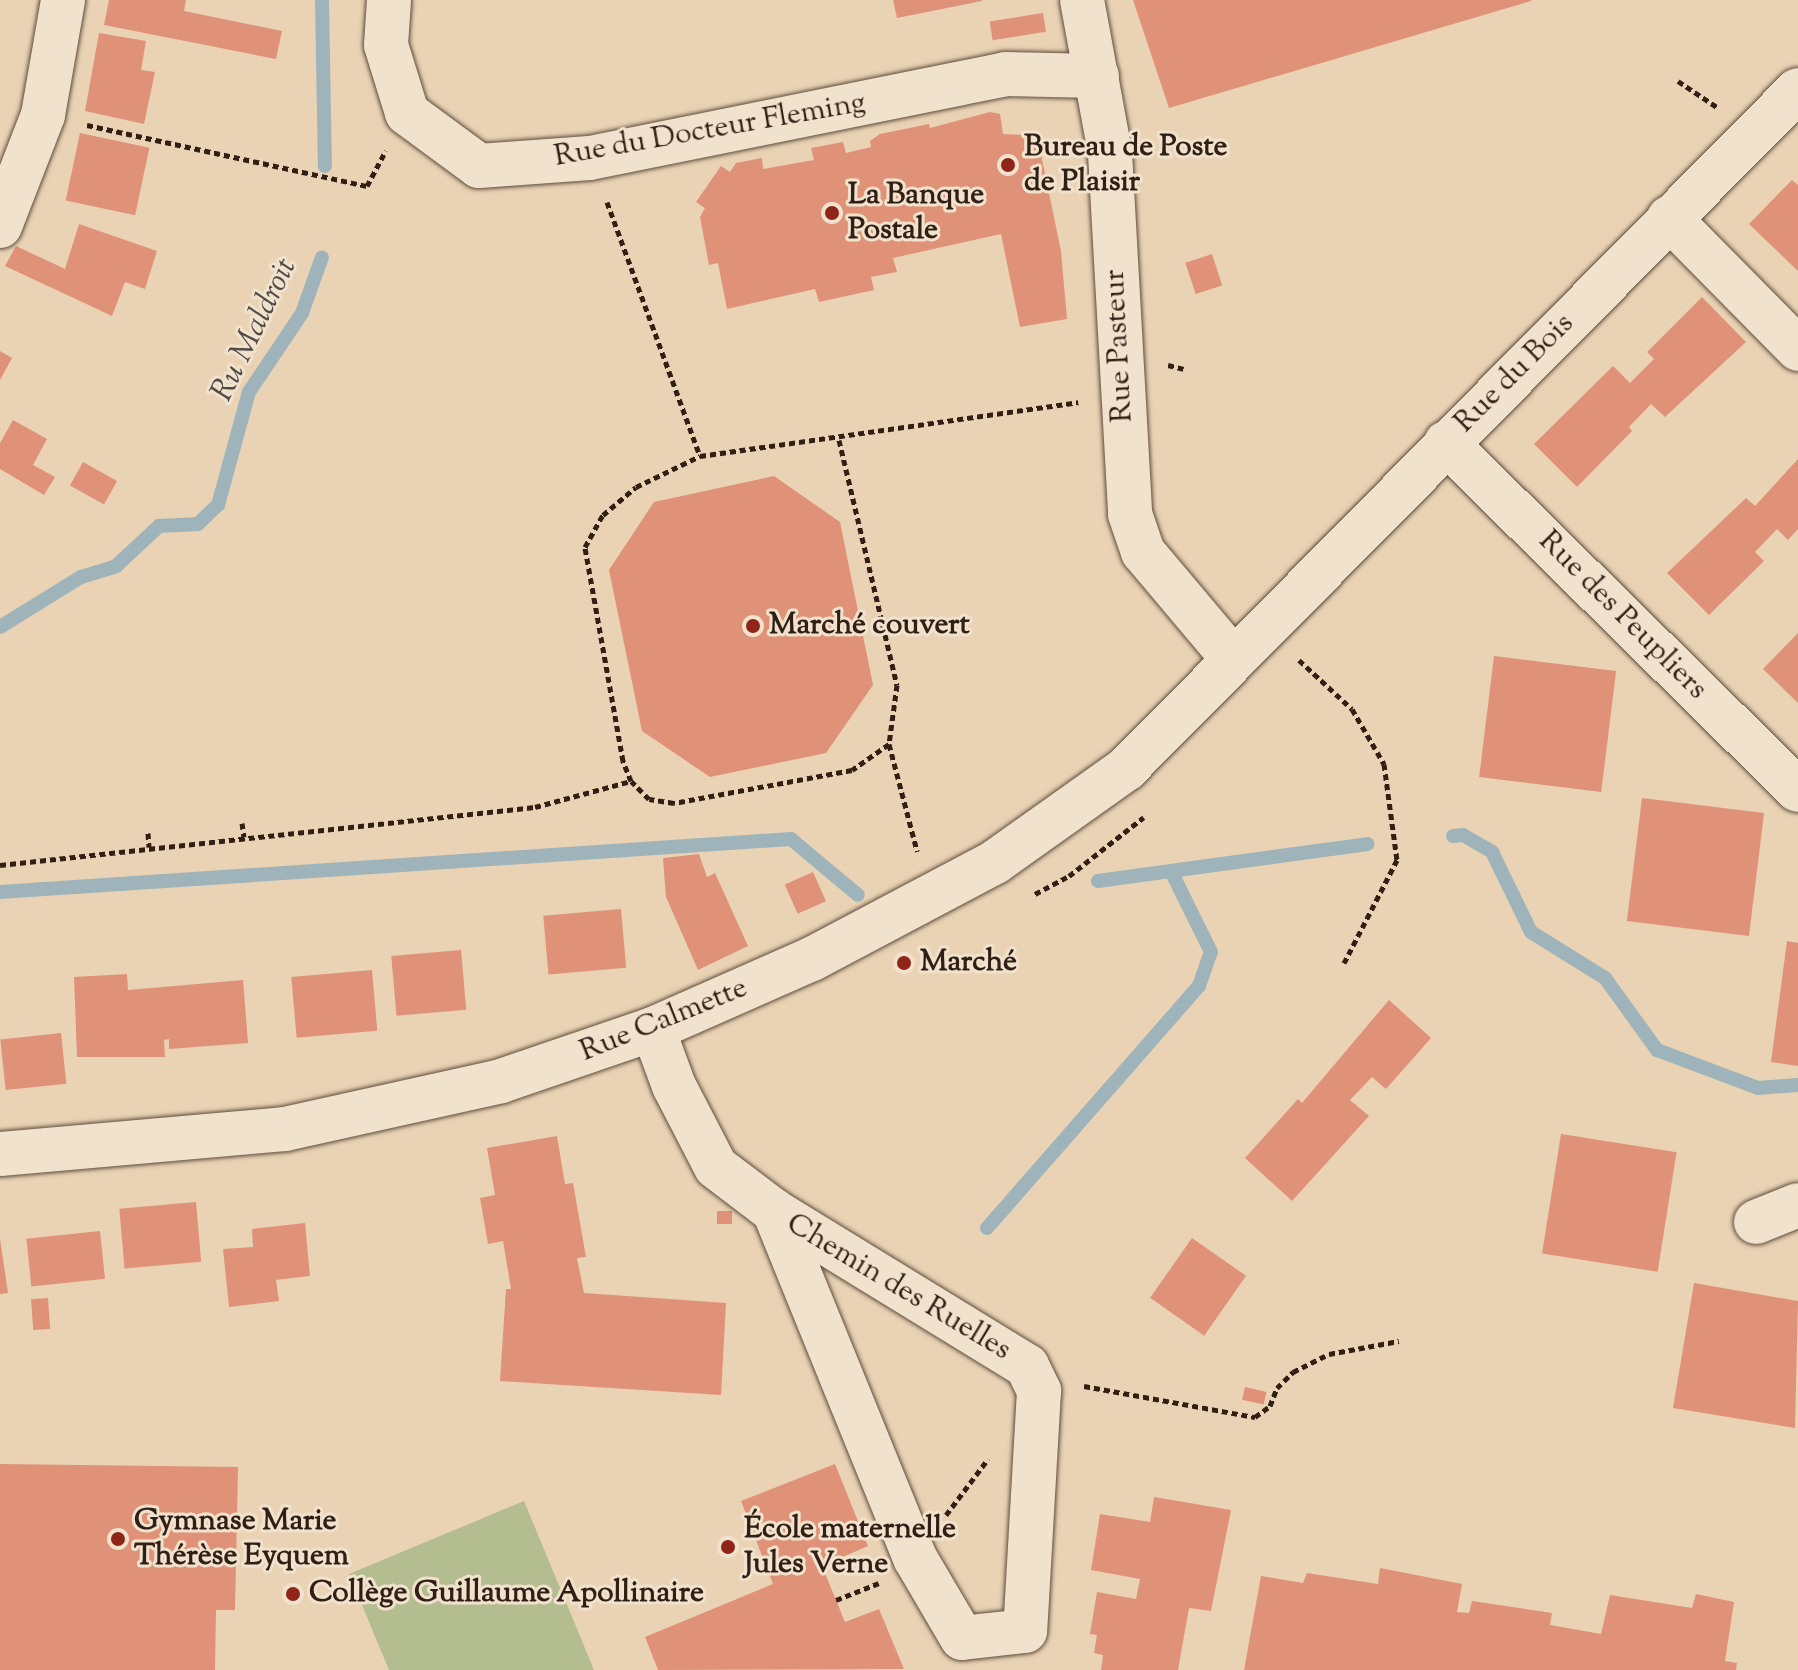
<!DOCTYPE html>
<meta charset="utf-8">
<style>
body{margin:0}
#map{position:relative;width:1798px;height:1670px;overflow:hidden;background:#e9d3b4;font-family:"Sorts Mill Goudy",serif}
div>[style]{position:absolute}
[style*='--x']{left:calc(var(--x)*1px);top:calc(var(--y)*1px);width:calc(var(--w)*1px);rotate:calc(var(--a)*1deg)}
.green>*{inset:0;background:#b3bd90}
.stream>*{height:14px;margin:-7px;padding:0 7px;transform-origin:7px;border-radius:7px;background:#9fb4ba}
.building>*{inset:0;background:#df9278;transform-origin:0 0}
.path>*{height:5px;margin-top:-2.5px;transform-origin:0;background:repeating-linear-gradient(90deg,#311f15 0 6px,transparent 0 10px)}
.roads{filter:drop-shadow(0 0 2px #5f4c3d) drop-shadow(0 0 2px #5f4c3d)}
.minor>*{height:44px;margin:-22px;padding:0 22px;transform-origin:22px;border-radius:22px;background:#f1e2ce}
.tertiary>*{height:44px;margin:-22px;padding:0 22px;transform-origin:22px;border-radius:22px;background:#f1e2ce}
.dots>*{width:22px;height:22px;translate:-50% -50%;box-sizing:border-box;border:4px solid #f1e2ce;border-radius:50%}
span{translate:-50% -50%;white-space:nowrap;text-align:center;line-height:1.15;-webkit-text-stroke:6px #f1e2ce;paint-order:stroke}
.street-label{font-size:30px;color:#311f15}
.poi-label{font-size:30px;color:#311f15;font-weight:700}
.left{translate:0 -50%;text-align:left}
.water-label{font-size:32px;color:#524c47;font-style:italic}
</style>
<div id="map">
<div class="green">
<div style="clip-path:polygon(524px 1501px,594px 1670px,389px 1670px,349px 1574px)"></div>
</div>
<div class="stream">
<div style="--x:322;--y:0;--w:166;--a:89"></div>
<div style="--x:0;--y:627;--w:95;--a:-31.7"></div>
<div style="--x:81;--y:577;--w:37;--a:-17"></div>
<div style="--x:116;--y:566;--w:59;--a:-42.9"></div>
<div style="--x:159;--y:526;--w:39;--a:-3"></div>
<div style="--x:198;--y:524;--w:28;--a:-44"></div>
<div style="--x:218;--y:505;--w:117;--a:-74.7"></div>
<div style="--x:249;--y:392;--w:95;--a:-56.1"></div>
<div style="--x:302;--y:313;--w:59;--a:-70.3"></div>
<div style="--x:1453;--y:836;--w:10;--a:-6"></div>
<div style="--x:1463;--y:835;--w:34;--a:30"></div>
<div style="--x:1492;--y:852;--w:89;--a:64"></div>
<div style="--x:1531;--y:932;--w:87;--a:31.9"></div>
<div style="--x:1605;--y:978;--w:89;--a:54.2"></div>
<div style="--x:1657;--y:1050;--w:108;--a:20.6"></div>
<div style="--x:1758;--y:1088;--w:40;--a:-4.3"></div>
<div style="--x:1098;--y:881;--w:272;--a:-7.8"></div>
<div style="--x:0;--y:892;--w:793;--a:-3.83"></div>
<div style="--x:791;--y:839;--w:87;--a:39.9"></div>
<div style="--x:987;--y:1228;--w:322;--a:-48.8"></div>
<div style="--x:1199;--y:986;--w:36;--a:-71"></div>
<div style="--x:1211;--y:952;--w:90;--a:-116.3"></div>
</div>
<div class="building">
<div style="clip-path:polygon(109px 0,186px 0,184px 11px,282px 31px,276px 59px,104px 25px)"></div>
<div style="clip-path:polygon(893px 0,982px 0,982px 1px,897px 18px)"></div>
<div style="clip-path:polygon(1133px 0,1531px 0,1531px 1px,1169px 108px)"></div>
<div style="left:1043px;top:13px;width:19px;height:54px;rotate:81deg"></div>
<div style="clip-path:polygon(99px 33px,146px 41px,141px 70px,155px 72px,144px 124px,85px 111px)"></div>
<div style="clip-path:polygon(990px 112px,1000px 114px,1003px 134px,1026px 135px,1039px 145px,1061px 251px,1067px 319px,1020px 327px,1001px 234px,893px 258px,897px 272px,871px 277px,874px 290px,819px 302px,815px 289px,727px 309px,718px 263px,709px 265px,700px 217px,705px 208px,696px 202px,721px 166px,730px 172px,736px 163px,762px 158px,763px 169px,814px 160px,811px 148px,843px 142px,846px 153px,871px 147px,870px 141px,880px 134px,929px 124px,930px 128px)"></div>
<div style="left:80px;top:133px;width:71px;height:69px;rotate:12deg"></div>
<div style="clip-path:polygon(1792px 180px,1798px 185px,1798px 271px,1749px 224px)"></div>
<div style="clip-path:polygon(79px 224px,157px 251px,145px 289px,125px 282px,112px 316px,5px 266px,16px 246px,65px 269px)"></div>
<div style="left:1212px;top:254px;width:33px;height:28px;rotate:72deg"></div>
<div style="clip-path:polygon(1702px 297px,1746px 342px,1665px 417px,1651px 404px,1629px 427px,1632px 431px,1577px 487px,1534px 444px,1613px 366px,1630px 383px,1654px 359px,1647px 352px)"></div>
<div style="clip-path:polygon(0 351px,12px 358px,0 380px)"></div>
<div style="clip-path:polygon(13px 420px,47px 439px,33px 465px,55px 477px,44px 495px,0 469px,0 443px)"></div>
<div style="clip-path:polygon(1798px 459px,1798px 529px,1788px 540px,1777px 529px,1755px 552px,1764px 561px,1709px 615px,1667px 573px,1746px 498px,1755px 506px)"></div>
<div style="left:83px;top:462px;width:39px;height:27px;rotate:29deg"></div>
<div style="clip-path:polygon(774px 476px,840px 522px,873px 685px,826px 753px,710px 777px,642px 731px,609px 570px,654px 502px)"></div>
<div style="clip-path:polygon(1798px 633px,1798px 703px,1763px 669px)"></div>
<div style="left:1494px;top:656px;width:123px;height:122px;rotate:7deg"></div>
<div style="left:1642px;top:798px;width:123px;height:124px;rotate:7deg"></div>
<div style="clip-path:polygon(699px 854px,707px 877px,715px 873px,748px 946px,698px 970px,666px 897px,663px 858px)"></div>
<div style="left:813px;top:872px;width:32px;height:31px;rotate:66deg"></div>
<div style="left:621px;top:909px;width:59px;height:78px;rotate:85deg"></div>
<div style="clip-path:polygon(1787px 941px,1798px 943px,1798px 1066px,1771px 1062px)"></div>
<div style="left:461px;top:950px;width:60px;height:70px;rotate:85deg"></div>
<div style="left:372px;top:970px;width:61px;height:81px;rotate:85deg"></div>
<div style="clip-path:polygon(127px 974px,128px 990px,243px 980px,248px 1043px,169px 1049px,169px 1039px,164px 1040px,165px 1057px,77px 1057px,74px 977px)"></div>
<div style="clip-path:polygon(1389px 1000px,1431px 1038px,1386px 1089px,1372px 1077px,1350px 1100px,1369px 1116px,1292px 1201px,1245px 1158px,1298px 1099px,1302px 1103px)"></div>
<div style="left:61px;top:1033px;width:51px;height:61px;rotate:84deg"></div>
<div style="left:1561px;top:1134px;width:117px;height:121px;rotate:9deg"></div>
<div style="clip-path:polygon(557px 1136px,565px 1184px,573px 1183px,586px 1257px,577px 1258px,584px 1293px,726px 1303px,721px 1395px,500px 1381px,506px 1289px,511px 1289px,503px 1241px,488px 1244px,480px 1198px,495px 1195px,487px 1148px)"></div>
<div style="left:196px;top:1202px;width:60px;height:77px;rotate:85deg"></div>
<div style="left:717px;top:1211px;width:15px;height:13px"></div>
<div style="clip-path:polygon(305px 1223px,310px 1276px,276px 1280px,279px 1301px,229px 1307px,223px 1249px,253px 1247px,252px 1229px)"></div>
<div style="left:100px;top:1231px;width:48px;height:74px;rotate:84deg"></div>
<div style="left:1192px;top:1238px;width:66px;height:73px;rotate:35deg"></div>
<div style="clip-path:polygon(0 1239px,8px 1293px,0 1294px)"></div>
<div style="clip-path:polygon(1694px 1283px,1798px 1301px,1795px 1428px,1673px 1408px)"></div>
<div style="left:48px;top:1298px;width:31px;height:17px;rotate:86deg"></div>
<div style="left:1245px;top:1387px;width:22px;height:13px;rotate:13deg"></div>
<div style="clip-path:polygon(0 1464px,238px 1467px,235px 1610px,216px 1610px,215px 1670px,0 1670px)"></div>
<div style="clip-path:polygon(835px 1464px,868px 1546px,822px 1566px,845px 1622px,879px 1609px,904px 1669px,658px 1670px,645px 1637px,773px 1584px,741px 1501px)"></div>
<div style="clip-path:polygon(1154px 1497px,1231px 1510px,1211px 1611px,1189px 1608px,1178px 1670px,1101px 1670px,1103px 1655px,1094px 1653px,1097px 1635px,1090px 1634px,1097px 1592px,1136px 1599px,1140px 1579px,1091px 1570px,1100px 1514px,1150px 1522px)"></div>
<div style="clip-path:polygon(1380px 1568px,1462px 1584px,1457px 1612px,1469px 1613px,1472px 1601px,1552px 1613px,1550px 1625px,1601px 1634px,1610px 1595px,1692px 1608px,1696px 1594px,1734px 1602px,1725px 1661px,1737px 1663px,1736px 1670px,1244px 1670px,1261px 1576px,1303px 1583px,1307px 1573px,1378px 1584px)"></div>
</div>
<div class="path">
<div style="--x:1678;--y:81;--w:47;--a:33.7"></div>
<div style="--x:87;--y:125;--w:287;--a:12.3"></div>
<div style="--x:367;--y:186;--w:40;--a:-62"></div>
<div style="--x:607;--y:202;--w:270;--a:69.9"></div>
<div style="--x:1168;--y:365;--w:16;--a:14"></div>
<div style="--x:839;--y:440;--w:252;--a:76.7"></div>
<div style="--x:897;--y:685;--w:60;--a:97.7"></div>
<div style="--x:889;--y:744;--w:45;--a:144.9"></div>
<div style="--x:852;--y:770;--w:181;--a:169.5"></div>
<div style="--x:674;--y:803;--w:25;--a:-171"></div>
<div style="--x:649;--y:799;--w:25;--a:-135"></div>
<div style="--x:631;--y:781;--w:22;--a:-112"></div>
<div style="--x:623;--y:761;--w:217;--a:-100.1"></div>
<div style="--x:585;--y:547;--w:37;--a:-61"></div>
<div style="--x:603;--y:515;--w:43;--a:-40.3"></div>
<div style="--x:636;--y:487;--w:71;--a:-25.8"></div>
<div style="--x:700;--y:456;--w:382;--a:-8.1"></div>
<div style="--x:1299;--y:660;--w:72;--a:42.8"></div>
<div style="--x:1352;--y:709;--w:64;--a:59.8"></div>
<div style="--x:1384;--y:764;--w:97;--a:82.3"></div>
<div style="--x:1397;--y:860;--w:116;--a:117.2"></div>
<div style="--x:889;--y:744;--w:111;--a:75.3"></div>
<div style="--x:242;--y:823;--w:14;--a:82"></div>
<div style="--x:148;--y:833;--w:14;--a:86"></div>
<div style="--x:0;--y:865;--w:538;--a:-6.19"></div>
<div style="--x:535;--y:807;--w:99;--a:-15.2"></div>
<div style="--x:1035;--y:894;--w:38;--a:-28"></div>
<div style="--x:1069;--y:876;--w:95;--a:-38.2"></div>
<div style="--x:1084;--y:1386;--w:174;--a:10.3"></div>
<div style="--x:1255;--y:1417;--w:19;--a:-36"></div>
<div style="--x:1270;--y:1406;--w:19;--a:-69"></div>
<div style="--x:1277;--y:1388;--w:23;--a:-45"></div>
<div style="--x:1293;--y:1372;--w:40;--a:-26.6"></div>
<div style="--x:1329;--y:1354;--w:71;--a:-10.5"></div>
<div style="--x:946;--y:1515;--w:70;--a:-53.1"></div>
<div style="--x:836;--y:1600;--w:46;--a:-21.6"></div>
</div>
<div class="roads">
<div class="minor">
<div style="--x:389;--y:0;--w:45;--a:93.8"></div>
<div style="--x:386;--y:45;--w:71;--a:72.8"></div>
<div style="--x:407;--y:113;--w:89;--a:36.4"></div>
<div style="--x:479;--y:166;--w:111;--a:-4.1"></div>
<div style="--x:590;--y:158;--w:423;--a:-11.4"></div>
<div style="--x:1005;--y:74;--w:92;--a:1.2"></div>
<div style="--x:1082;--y:0;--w:156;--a:79.6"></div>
<div style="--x:1110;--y:153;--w:362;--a:86.8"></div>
<div style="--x:1130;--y:514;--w:40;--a:71.1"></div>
<div style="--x:1143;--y:552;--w:140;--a:49.9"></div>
<div style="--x:1669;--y:218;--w:184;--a:45.4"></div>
<div style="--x:1446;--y:443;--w:494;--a:44.6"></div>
<div style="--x:653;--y:1029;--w:61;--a:69.8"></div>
<div style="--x:674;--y:1086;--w:91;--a:62.6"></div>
<div style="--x:716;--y:1167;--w:73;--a:37.2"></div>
<div style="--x:774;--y:1211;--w:297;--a:31.5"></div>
<div style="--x:1027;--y:1366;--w:28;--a:64"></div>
<div style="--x:1039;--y:1391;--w:240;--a:93.3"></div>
<div style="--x:1025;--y:1631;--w:63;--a:173.7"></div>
<div style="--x:962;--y:1638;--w:93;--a:-120.4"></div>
<div style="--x:915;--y:1558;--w:375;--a:-112.1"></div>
<div style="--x:1756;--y:1222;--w:45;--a:-22"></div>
</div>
<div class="tertiary">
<div style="--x:0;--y:226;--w:119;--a:-68.8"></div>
<div style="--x:43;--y:115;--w:117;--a:-80.1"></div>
<div style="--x:0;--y:1154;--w:286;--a:-5"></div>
<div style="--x:285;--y:1129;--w:221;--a:-12.5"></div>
<div style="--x:501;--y:1081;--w:161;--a:-18.9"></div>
<div style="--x:653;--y:1029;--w:174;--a:-23.8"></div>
<div style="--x:812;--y:959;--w:207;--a:-27.9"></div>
<div style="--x:995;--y:862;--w:161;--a:-35.4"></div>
<div style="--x:1126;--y:769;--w:955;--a:-45.3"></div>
</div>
</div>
<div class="dots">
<div style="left:1008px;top:165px;background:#8f2418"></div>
<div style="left:832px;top:213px;background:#8f2418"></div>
<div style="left:753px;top:626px;background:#8f2418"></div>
<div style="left:904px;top:963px;background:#8f2418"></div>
<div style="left:118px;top:1539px;background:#8f2418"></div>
<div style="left:728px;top:1547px;background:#8f2418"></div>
<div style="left:293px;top:1594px;background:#8f2418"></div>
</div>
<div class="street-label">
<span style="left:710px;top:131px;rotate:-10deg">Rue du Docteur Fleming</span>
<span style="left:1120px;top:346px;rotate:-93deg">Rue Pasteur</span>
<span style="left:1515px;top:374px;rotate:-45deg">Rue du Bois</span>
<span style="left:1622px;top:616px;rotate:45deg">Rue des Peupliers</span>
<span style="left:664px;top:1021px;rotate:-22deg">Rue Calmette</span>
<span style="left:898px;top:1288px;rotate:31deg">Chemin des Ruelles</span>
</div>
<div class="poi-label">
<span class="left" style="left:1024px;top:165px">Bureau de Poste<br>de Plaisir</span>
<span class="left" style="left:848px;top:213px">La Banque<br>Postale</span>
<span class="left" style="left:769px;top:626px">Marché couvert</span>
<span class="left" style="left:920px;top:963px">Marché</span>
<span class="left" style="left:134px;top:1539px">Gymnase Marie<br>Thérèse Eyquem</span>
<span class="left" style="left:744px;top:1547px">École maternelle<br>Jules Verne</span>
<span class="left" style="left:309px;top:1594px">Collège Guillaume Apollinaire</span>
</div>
<div class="water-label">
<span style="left:255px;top:330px;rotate:-64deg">Ru Maldroit</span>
</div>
</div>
